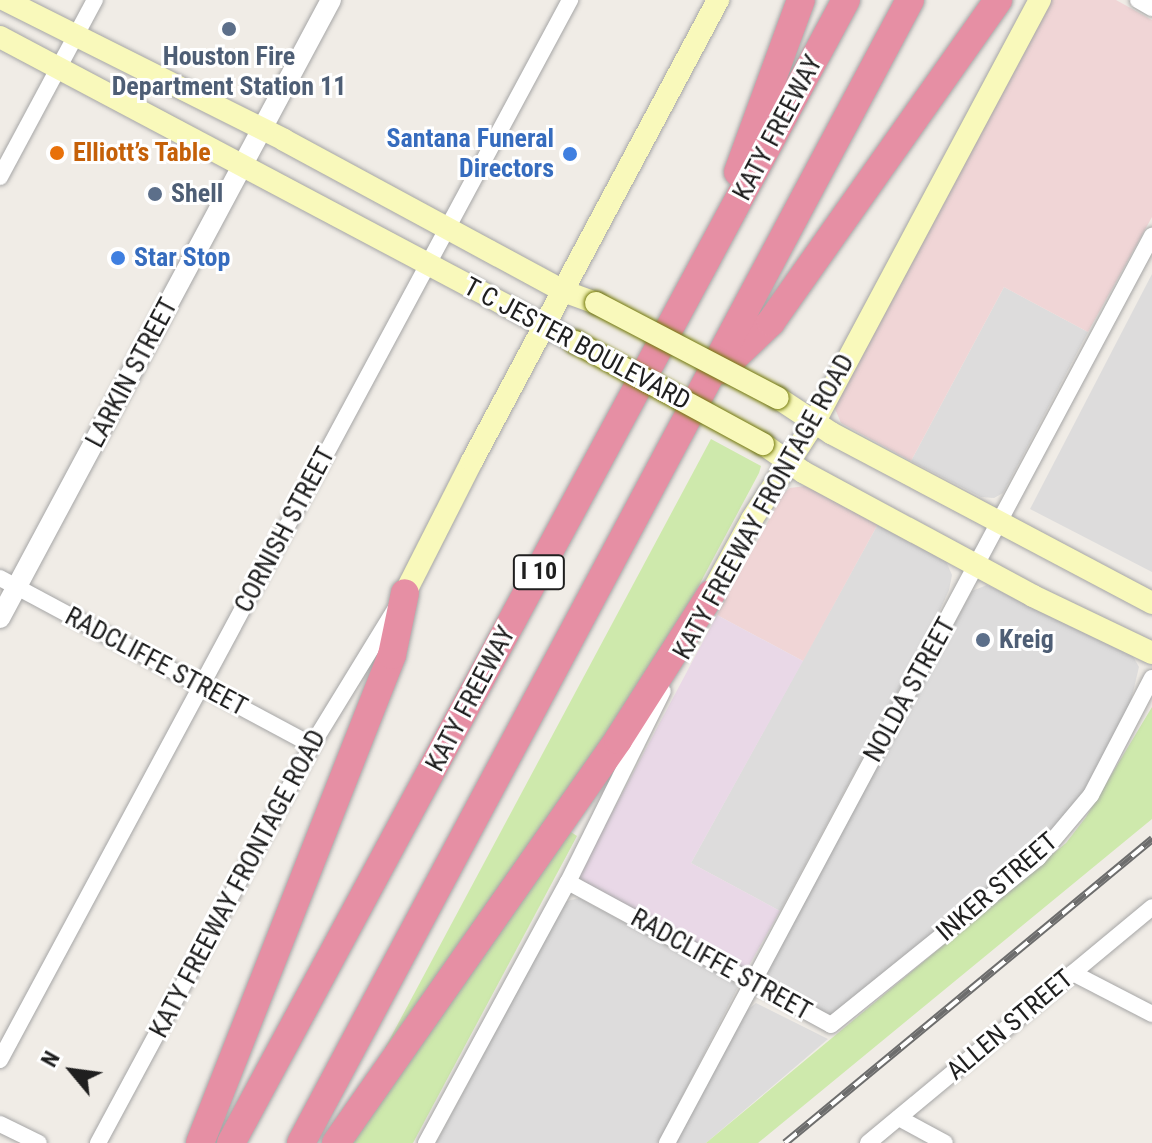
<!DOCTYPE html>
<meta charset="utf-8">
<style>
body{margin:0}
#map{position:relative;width:1152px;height:1143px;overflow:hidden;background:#f0ece6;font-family:"Roboto Condensed",sans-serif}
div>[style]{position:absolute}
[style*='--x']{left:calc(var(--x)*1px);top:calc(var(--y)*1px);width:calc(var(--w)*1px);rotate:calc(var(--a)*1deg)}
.residential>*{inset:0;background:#dddcdc}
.commercial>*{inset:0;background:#f0d5d6}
.industrial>*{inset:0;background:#e9d8e7}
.grass>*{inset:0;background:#cee9ac}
.roads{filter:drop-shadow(0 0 2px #a6a6a6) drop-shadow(0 0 2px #a6a6a6)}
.minor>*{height:16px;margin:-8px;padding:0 8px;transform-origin:8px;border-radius:8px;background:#fff}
.tertiary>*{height:20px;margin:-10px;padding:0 10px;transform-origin:10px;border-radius:10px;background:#fff}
.secondary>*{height:22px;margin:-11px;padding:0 11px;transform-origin:11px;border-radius:11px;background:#f9f9bb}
.motorway>*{height:28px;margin:-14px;padding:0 14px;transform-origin:14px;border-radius:14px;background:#e68fa4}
.rail>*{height:8px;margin-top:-4px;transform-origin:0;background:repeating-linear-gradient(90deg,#fff 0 15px,#6d6d6d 0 30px);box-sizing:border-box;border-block:2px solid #6d6d6d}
.bridges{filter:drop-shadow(0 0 2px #717706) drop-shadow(0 0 2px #717706)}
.secondary-bridge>*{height:22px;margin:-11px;padding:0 11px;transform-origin:11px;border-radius:11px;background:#f9f9bb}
.dots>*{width:22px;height:22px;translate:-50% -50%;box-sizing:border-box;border:4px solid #fff;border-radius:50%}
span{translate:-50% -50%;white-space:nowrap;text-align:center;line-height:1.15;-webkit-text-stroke:6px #fff;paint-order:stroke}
.shield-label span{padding:2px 6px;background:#fff;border:2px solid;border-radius:6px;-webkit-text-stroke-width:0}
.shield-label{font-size:24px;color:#1f1f1f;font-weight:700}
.service-label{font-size:26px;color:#4e5e75;font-weight:700}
.left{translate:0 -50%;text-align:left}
.street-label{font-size:26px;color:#1f1f1f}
.shop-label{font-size:26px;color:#366cbe;font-weight:700}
.right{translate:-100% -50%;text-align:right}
.food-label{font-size:26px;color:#c56008;font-weight:700}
.north{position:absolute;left:32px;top:1031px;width:80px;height:80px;-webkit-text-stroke:6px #fff;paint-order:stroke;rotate:299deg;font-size:22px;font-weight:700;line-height:32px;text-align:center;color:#1f1f1f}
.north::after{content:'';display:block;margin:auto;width:28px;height:36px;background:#1f1f1f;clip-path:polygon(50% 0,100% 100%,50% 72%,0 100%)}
</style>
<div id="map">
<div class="residential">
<div style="clip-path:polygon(1152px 274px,1152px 572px,1030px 509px)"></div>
<div style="clip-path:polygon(1004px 287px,1088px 332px,1003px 493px,994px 498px,981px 497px,911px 461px)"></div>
<div style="clip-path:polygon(878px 524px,945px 559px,952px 575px,949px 590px,930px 632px,780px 911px,691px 863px)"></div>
<div style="clip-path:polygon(987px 585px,1131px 653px,1139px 667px,1129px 709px,1076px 805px,1038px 849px,830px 1016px,764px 981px,763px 977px,972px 591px)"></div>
<div style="clip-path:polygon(579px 898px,731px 980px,738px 987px,663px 1134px,657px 1143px,436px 1143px,562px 907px,567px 901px)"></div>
<div style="clip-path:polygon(756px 1003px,828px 1039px,706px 1143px,676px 1143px,745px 1012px)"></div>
</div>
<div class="commercial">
<div style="clip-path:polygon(1046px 0,1116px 0,1152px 20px,1152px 217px,1088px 332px,1004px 287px,911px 461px,841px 423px,833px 404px)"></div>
<div style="clip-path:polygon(805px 486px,878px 524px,803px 661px,717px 615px,783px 494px,790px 488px)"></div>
</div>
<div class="industrial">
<div style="clip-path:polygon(717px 615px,803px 661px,691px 863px,780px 911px,747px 969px,741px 969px,584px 885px,579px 875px)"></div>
</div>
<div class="grass">
<div style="clip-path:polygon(711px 439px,761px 466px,759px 473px,682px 617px,630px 703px,395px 1054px,385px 1048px)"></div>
<div style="clip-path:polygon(1152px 707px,1152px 819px,758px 1143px,706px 1143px,1066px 843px,1086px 817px)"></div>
<div style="clip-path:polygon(565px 828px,577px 836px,413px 1143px,352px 1143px)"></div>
</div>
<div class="roads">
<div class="minor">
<div style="--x:1138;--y:0;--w:16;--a:30"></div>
<div style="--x:0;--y:177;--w:201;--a:-61.8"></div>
<div style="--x:0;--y:578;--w:354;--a:28.2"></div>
<div style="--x:568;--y:882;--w:299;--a:28.5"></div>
<div style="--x:831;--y:1025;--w:266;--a:-38.9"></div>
<div style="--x:1038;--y:858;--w:82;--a:-49.9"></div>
<div style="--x:1091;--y:795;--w:132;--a:-62.5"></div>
<div style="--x:1073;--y:973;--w:89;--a:27.4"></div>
<div style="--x:0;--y:1060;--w:1204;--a:-61.73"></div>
<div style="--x:899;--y:1118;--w:52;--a:28.5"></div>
<div style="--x:0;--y:1124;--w:43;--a:26"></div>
<div style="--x:98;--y:1143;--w:452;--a:-61.7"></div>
<div style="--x:312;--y:745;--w:161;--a:-58.5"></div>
<div style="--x:426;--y:1143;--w:297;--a:-61.5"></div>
<div style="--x:568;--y:882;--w:213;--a:-63.6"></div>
<div style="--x:667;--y:1143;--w:1029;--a:-61.87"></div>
<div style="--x:868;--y:1143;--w:369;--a:-39.7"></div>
</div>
<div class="tertiary">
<div style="--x:0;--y:618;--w:701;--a:-61.83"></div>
</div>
<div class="secondary">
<div style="--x:5;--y:0;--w:312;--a:26.6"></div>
<div style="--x:284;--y:140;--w:317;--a:28.4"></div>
<div style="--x:563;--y:291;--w:35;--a:20"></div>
<div style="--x:0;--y:37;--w:651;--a:27.94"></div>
<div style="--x:778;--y:398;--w:64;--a:33.4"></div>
<div style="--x:831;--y:433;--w:363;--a:27.9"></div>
<div style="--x:763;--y:444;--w:49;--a:35"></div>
<div style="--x:803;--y:472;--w:261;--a:28.3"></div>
<div style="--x:1033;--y:596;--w:132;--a:25.6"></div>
<div style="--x:405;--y:593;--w:148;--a:-63.1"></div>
<div style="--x:472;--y:461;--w:523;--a:-61.91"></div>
<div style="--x:711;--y:594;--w:85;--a:-61.3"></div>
<div style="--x:752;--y:519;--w:114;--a:-57.1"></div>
<div style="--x:814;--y:423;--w:480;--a:-61.9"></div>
</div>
<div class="motorway">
<div style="--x:738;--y:172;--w:183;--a:-69.9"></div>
<div style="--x:721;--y:370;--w:69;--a:-43.8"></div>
<div style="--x:771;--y:322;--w:394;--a:-54.8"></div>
<div style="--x:200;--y:1143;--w:524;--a:-68.52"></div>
<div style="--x:392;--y:655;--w:63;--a:-78.2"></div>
<div style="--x:231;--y:1143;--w:1298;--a:-61.72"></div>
<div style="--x:301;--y:1143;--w:1295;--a:-61.95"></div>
<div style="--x:336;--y:1143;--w:492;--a:-55"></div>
<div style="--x:618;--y:740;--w:173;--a:-57.5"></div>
</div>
</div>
<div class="rail">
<div style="--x:785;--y:1143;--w:477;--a:-39.6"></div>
</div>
<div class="bridges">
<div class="secondary-bridge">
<div style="--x:596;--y:303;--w:205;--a:27.6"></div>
<div style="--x:575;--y:342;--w:214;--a:28.5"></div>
</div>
</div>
<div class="dots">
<div style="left:229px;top:29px;background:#5c6f8a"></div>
<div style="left:57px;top:153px;background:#e8710a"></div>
<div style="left:570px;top:154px;background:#3f7fe0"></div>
<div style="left:155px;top:194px;background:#5c6f8a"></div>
<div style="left:118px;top:258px;background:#3f7fe0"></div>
<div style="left:983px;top:640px;background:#5c6f8a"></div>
</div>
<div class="shield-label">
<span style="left:539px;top:572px">I 10</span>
</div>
<div class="service-label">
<span style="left:229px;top:72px">Houston Fire<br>Department Station 11</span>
<span class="left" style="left:171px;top:194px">Shell</span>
<span class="left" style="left:999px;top:640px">Kreig</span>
</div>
<div class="street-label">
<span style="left:778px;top:128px;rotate:-62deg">KATY FREEWAY</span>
<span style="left:577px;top:344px;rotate:28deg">T C JESTER BOULEVARD</span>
<span style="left:132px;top:373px;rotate:-62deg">LARKIN STREET</span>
<span style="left:764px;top:507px;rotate:-61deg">KATY FREEWAY FRONTAGE ROAD</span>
<span style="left:285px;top:530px;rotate:-62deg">CORNISH STREET</span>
<span style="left:156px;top:662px;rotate:28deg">RADCLIFFE STREET</span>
<span style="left:910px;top:690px;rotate:-61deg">NOLDA STREET</span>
<span style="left:471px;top:699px;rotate:-62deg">KATY FREEWAY</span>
<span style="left:238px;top:884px;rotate:-62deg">KATY FREEWAY FRONTAGE ROAD</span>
<span style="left:997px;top:887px;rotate:-41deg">INKER STREET</span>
<span style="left:721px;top:965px;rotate:29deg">RADCLIFFE STREET</span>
<span style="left:1010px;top:1025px;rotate:-40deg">ALLEN STREET</span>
</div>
<div class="shop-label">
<span class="right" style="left:554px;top:154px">Santana Funeral<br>Directors</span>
<span class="left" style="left:134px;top:258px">Star Stop</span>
</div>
<div class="food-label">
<span class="left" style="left:73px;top:153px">Elliott’s Table</span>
</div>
<div class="north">N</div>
</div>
